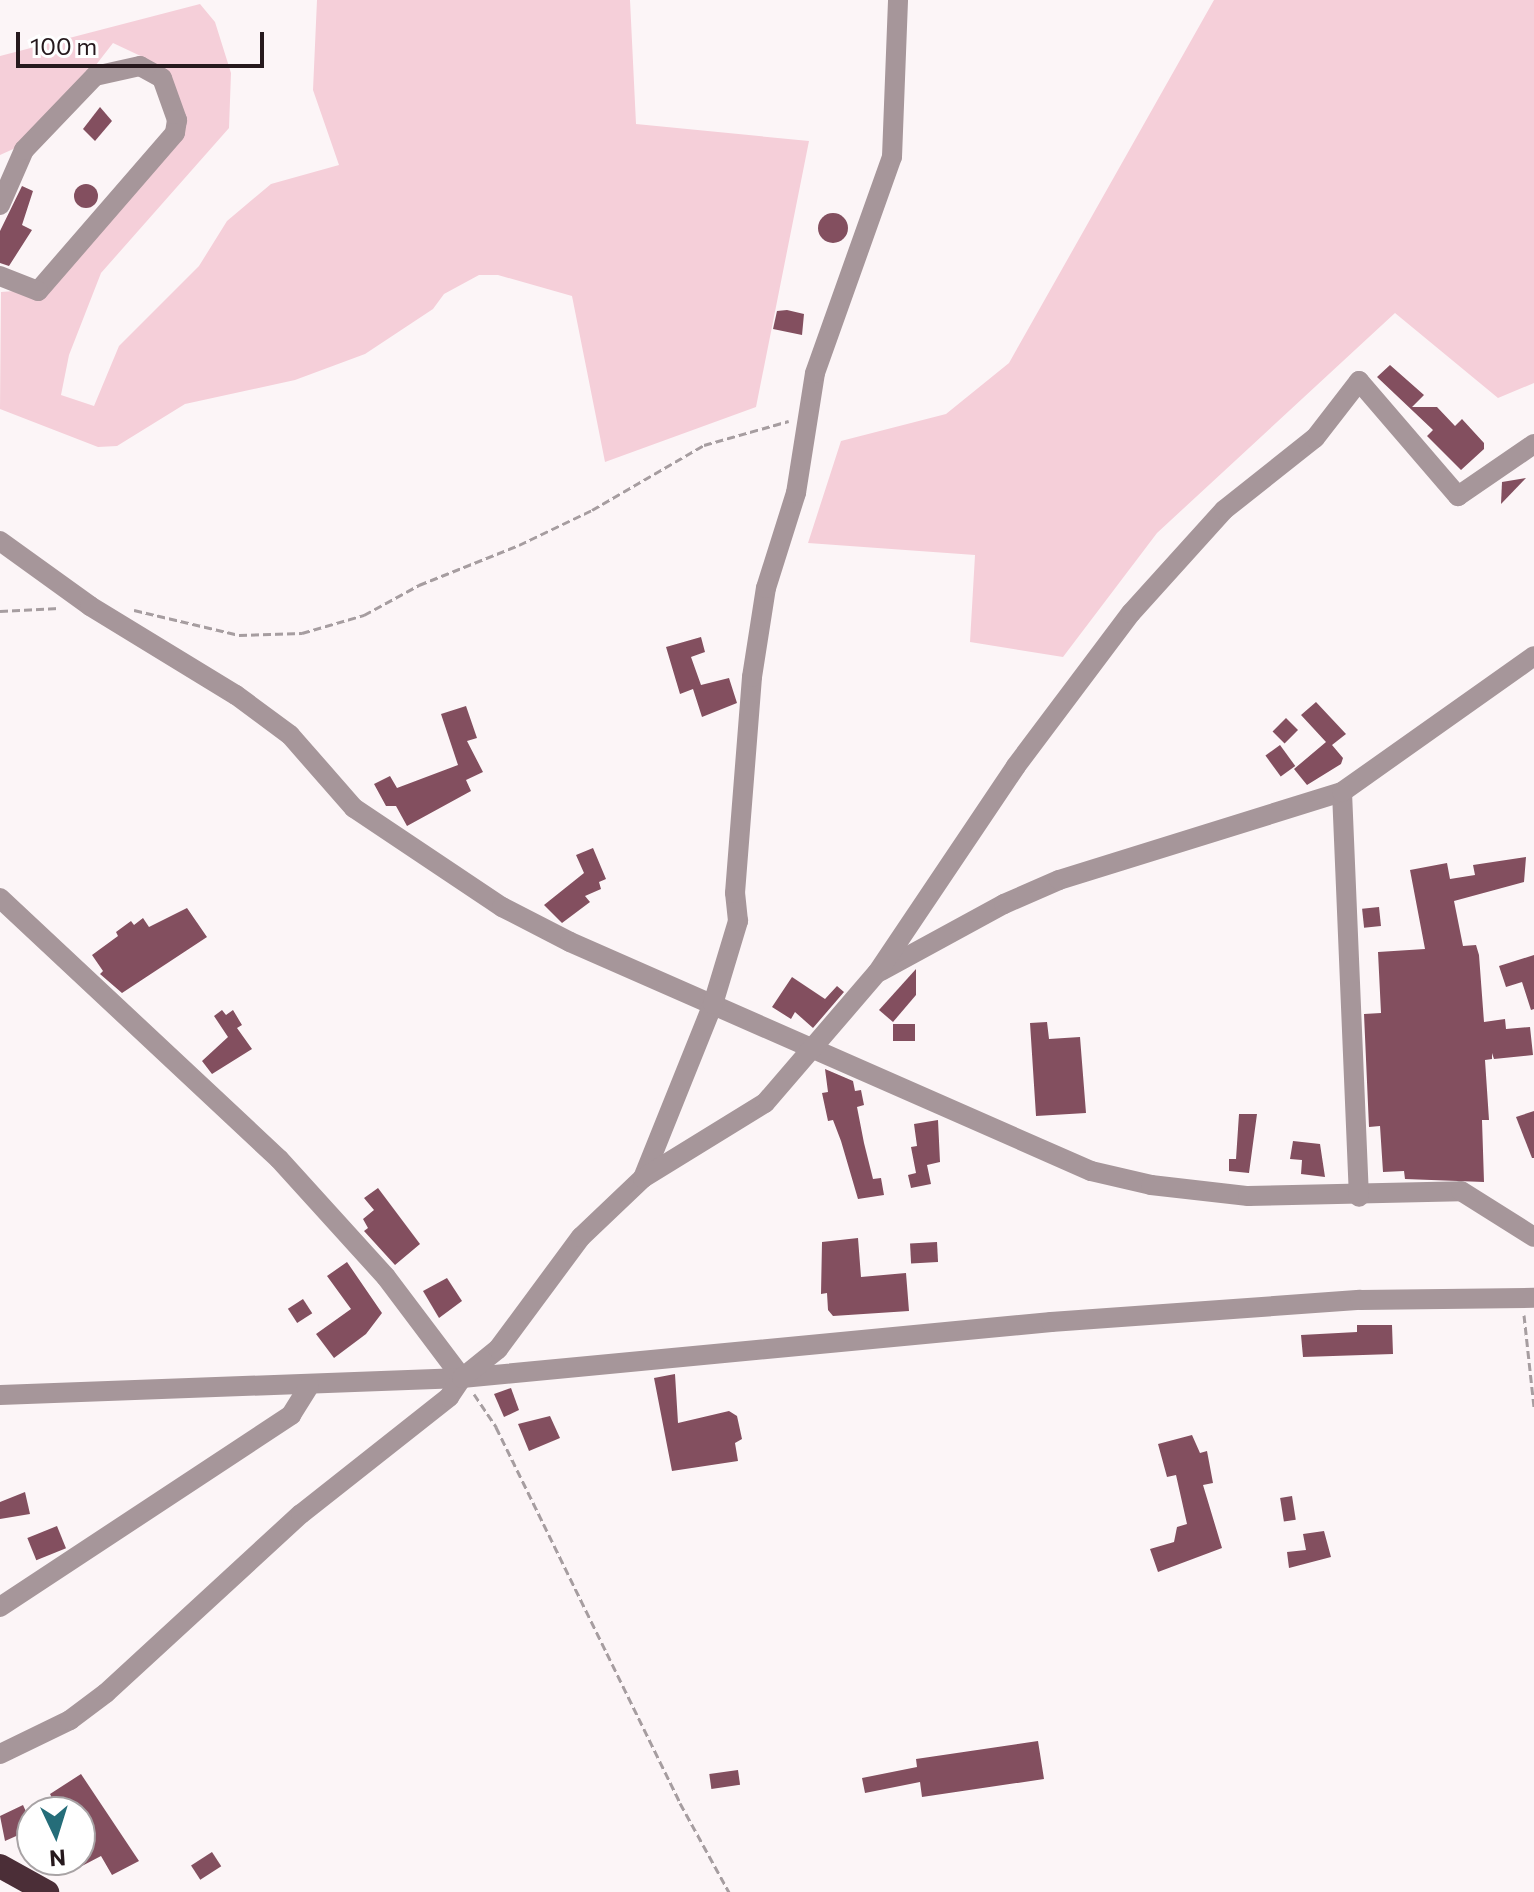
<!DOCTYPE html>
<style>
body{margin:0}
#map{position:relative;width:1534px;height:1892px;overflow:hidden;background:#fcf5f7;font-family:Commissioner,sans-serif}
div>[style]{position:absolute}
[style*='--x']{left:calc(var(--x)*1px);top:calc(var(--y)*1px);width:calc(var(--w)*1px);rotate:calc(var(--a)*1deg)}
.green>*{inset:0;background:#f5cfd9}
.building>*{inset:0;background:#834f5f;transform-origin:0 0}
.round{border-radius:50%}
.path>*{height:3px;margin-top:-1.5px;transform-origin:0;background:repeating-linear-gradient(90deg,#a69da0 0 8px,transparent 0 12px)}
.minor>*{height:20px;margin:-10px;padding:0 10px;transform-origin:10px;border-radius:10px;background:#a6969a}
.highway>*{height:24px;margin:-12px;padding:0 12px;transform-origin:12px;border-radius:12px;background:#4b2e37}
span{translate:-50% -50%;white-space:nowrap;text-align:center;line-height:1.15;-webkit-text-stroke:8px #fff;paint-order:stroke}
.north{position:absolute;left:16px;top:1796px;width:80px;height:80px;box-sizing:border-box;background:#fff;border:2px solid #a8a3a5;border-radius:50%;rotate:176deg;font-size:22px;font-weight:700;line-height:32px;text-align:center;color:#26191d}
.north::after{content:'';display:block;margin:auto;width:28px;height:36px;background:#256d79;clip-path:polygon(50% 0,100% 100%,50% 72%,0 100%)}
.scale{position:absolute;left:16px;top:32px;width:248px;height:36px;box-sizing:border-box;border:4px solid #26191d;border-top:0;padding-left:10px;font-size:24px;line-height:28px;white-space:nowrap;color:#26191d;-webkit-text-stroke:6px #fff;paint-order:stroke}
</style>
<div id="map">
<div class="green">
<div style="clip-path:polygon(317px 0,630px 0,636px 124px,809px 141px,756px 407px,605px 462px,572px 296px,498px 275px,479px 275px,444px 294px,433px 309px,365px 354px,295px 380px,185px 404px,117px 446px,98px 447px,0 409px,1px 292px,41px 289px,174px 129px,147px 59px,113px 43px,40px 137px,0 155px,0 56px,200px 4px,215px 22px,231px 73px,229px 128px,101px 273px,69px 355px,61px 395px,94px 406px,119px 346px,199px 266px,227px 221px,271px 184px,339px 165px,313px 90px)"></div>
<div style="clip-path:polygon(1214px 0,1534px 0,1534px 383px,1498px 398px,1395px 313px,1157px 533px,1063px 657px,970px 642px,975px 555px,808px 543px,841px 441px,946px 414px,1009px 363px)"></div>
</div>
<div class="building">
<div style="clip-path:polygon(100px 107px,112px 121px,95px 141px,83px 129px)"></div>
<div class="round" style="left:74px;top:184px;width:24px;height:24px"></div>
<div style="clip-path:polygon(22px 186px,33px 191px,22px 225px,32px 230px,9px 266px,0 263px,0 231px)"></div>
<div class="round" style="left:818px;top:213px;width:30px;height:30px"></div>
<div style="clip-path:polygon(787px 310px,804px 314px,802px 335px,773px 329px,777px 311px)"></div>
<div style="clip-path:polygon(1390px 365px,1424px 395px,1412px 407px,1437px 407px,1455px 426px,1462px 419px,1484px 443px,1484px 449px,1461px 470px,1427px 436px,1433px 430px,1377px 377px)"></div>
<div style="clip-path:polygon(1526px 478px,1501px 504px,1502px 482px)"></div>
<div style="clip-path:polygon(701px 637px,705px 652px,691px 657px,701px 685px,729px 678px,737px 703px,702px 717px,693px 689px,680px 694px,666px 647px)"></div>
<div style="clip-path:polygon(1316px 702px,1346px 734px,1332px 745px,1343px 758px,1341px 764px,1307px 785px,1294px 769px,1326px 742px,1301px 715px)"></div>
<div style="clip-path:polygon(466px 706px,477px 738px,467px 741px,483px 772px,466px 780px,471px 791px,407px 826px,396px 806px,386px 806px,374px 784px,390px 776px,397px 788px,458px 765px,441px 714px)"></div>
<div style="left:1286px;top:718px;width:17px;height:19px;rotate:45deg"></div>
<div style="left:1280px;top:745px;width:26px;height:18px;rotate:54deg"></div>
<div style="clip-path:polygon(593px 848px,606px 879px,599px 882px,601px 889px,585px 896px,590px 902px,562px 923px,544px 905px,584px 873px,576px 855px)"></div>
<div style="clip-path:polygon(1526px 857px,1524px 882px,1454px 901px,1463px 946px,1476px 945px,1479px 955px,1484px 1022px,1505px 1019px,1506px 1029px,1530px 1027px,1533px 1055px,1494px 1059px,1492px 1053px,1492px 1059px,1485px 1060px,1489px 1120px,1482px 1120px,1484px 1182px,1405px 1179px,1404px 1171px,1383px 1172px,1380px 1126px,1369px 1127px,1364px 1014px,1381px 1013px,1378px 952px,1425px 949px,1410px 870px,1447px 863px,1450px 879px,1475px 875px,1473px 865px)"></div>
<div style="left:1379px;top:907px;width:19px;height:17px;rotate:84deg"></div>
<div style="clip-path:polygon(187px 908px,207px 937px,122px 993px,100px 974px,103px 971px,92px 955px,118px 936px,116px 932px,131px 921px,134px 925px,143px 918px,149px 927px)"></div>
<div style="clip-path:polygon(1534px 955px,1534px 1009px,1531px 1010px,1522px 982px,1506px 987px,1499px 966px)"></div>
<div style="clip-path:polygon(916px 969px,916px 995px,893px 1022px,879px 1010px)"></div>
<div style="clip-path:polygon(792px 977px,825px 999px,837px 986px,844px 992px,813px 1028px,795px 1012px,791px 1019px,772px 1007px)"></div>
<div style="clip-path:polygon(222px 1010px,226px 1015px,233px 1010px,242px 1025px,237px 1028px,252px 1049px,212px 1074px,202px 1061px,228px 1037px,214px 1016px)"></div>
<div style="clip-path:polygon(1047px 1022px,1049px 1039px,1080px 1037px,1086px 1113px,1036px 1116px,1030px 1023px)"></div>
<div style="left:893px;top:1024px;width:22px;height:17px"></div>
<div style="clip-path:polygon(825px 1069px,853px 1081px,855px 1091px,861px 1090px,864px 1105px,857px 1107px,864px 1143px,873px 1179px,881px 1178px,884px 1195px,858px 1199px,841px 1141px,833px 1120px,828px 1121px,822px 1093px,828px 1092px)"></div>
<div style="clip-path:polygon(1534px 1111px,1534px 1158px,1532px 1158px,1516px 1117px)"></div>
<div style="clip-path:polygon(1239px 1114px,1257px 1114px,1249px 1173px,1229px 1171px,1229px 1159px,1236px 1159px)"></div>
<div style="clip-path:polygon(938px 1120px,940px 1162px,927px 1165px,931px 1184px,911px 1188px,908px 1175px,916px 1173px,911px 1147px,917px 1146px,914px 1124px)"></div>
<div style="clip-path:polygon(1293px 1141px,1320px 1144px,1325px 1177px,1301px 1174px,1302px 1160px,1290px 1159px)"></div>
<div style="clip-path:polygon(378px 1188px,420px 1244px,395px 1265px,364px 1231px,368px 1228px,363px 1219px,374px 1210px,364px 1198px)"></div>
<div style="clip-path:polygon(858px 1238px,861px 1277px,906px 1273px,909px 1311px,833px 1316px,828px 1310px,827px 1293px,821px 1294px,822px 1242px)"></div>
<div style="left:937px;top:1242px;width:20px;height:27px;rotate:87deg"></div>
<div style="clip-path:polygon(347px 1262px,382px 1313px,366px 1334px,334px 1358px,316px 1334px,351px 1309px,327px 1276px)"></div>
<div style="clip-path:polygon(447px 1278px,462px 1301px,439px 1318px,423px 1291px)"></div>
<div style="left:303px;top:1299px;width:17px;height:18px;rotate:57deg"></div>
<div style="clip-path:polygon(1357px 1325px,1392px 1325px,1393px 1354px,1303px 1357px,1301px 1335px,1357px 1332px)"></div>
<div style="clip-path:polygon(675px 1374px,678px 1423px,729px 1411px,737px 1416px,742px 1439px,735px 1443px,738px 1461px,672px 1471px,654px 1378px)"></div>
<div style="clip-path:polygon(511px 1388px,519px 1410px,504px 1417px,494px 1394px)"></div>
<div style="clip-path:polygon(550px 1416px,560px 1438px,529px 1451px,518px 1424px)"></div>
<div style="clip-path:polygon(1192px 1435px,1200px 1453px,1207px 1451px,1213px 1483px,1203px 1485px,1222px 1548px,1158px 1572px,1150px 1549px,1174px 1542px,1177px 1527px,1187px 1524px,1176px 1475px,1167px 1477px,1158px 1444px)"></div>
<div style="clip-path:polygon(25px 1492px,30px 1514px,0 1519px,0 1502px)"></div>
<div style="left:1292px;top:1496px;width:24px;height:12px;rotate:81deg"></div>
<div style="left:57px;top:1526px;width:24px;height:32px;rotate:68deg"></div>
<div style="clip-path:polygon(1324px 1531px,1331px 1557px,1289px 1568px,1287px 1552px,1306px 1550px,1303px 1534px)"></div>
<div style="clip-path:polygon(1038px 1741px,1044px 1779px,922px 1797px,920px 1782px,865px 1793px,862px 1778px,917px 1767px,916px 1759px)"></div>
<div style="left:738px;top:1770px;width:15px;height:29px;rotate:82deg"></div>
<div style="clip-path:polygon(81px 1774px,139px 1861px,112px 1875px,101px 1856px,80px 1867px,80px 1812px,34px 1812px,53px 1800px,50px 1794px)"></div>
<div style="clip-path:polygon(23px 1805px,28px 1816px,32px 1813px,32px 1829px,5px 1841px,0 1816px)"></div>
<div style="left:212px;top:1852px;width:17px;height:25px;rotate:57deg"></div>
</div>
<div class="path">
<div style="--x:134;--y:610;--w:108;--a:13.4"></div>
<div style="--x:239;--y:635;--w:63;--a:-1.8"></div>
<div style="--x:302;--y:633;--w:65;--a:-16.2"></div>
<div style="--x:364;--y:615;--w:63;--a:-28.6"></div>
<div style="--x:419;--y:585;--w:108;--a:-21.8"></div>
<div style="--x:519;--y:545;--w:81;--a:-25.6"></div>
<div style="--x:592;--y:510;--w:129;--a:-30.1"></div>
<div style="--x:704;--y:445;--w:88;--a:-15.8"></div>
<div style="--x:0;--y:611;--w:59;--a:-2.9"></div>
<div style="--x:1524;--y:1315;--w:93;--a:83.8"></div>
<div style="--x:474;--y:1394;--w:40;--a:56"></div>
<div style="--x:496;--y:1427;--w:419;--a:63.9"></div>
<div style="--x:680;--y:1803;--w:102;--a:61.2"></div>
</div>
<div class="minor">
<div style="--x:0;--y:205;--w:60;--a:-66.4"></div>
<div style="--x:24;--y:150;--w:103;--a:-46.2"></div>
<div style="--x:95;--y:76;--w:46;--a:-12.5"></div>
<div style="--x:140;--y:66;--w:25;--a:29"></div>
<div style="--x:162;--y:78;--w:45;--a:70.3"></div>
<div style="--x:177;--y:120;--w:13;--a:99"></div>
<div style="--x:175;--y:133;--w:209;--a:130.9"></div>
<div style="--x:38;--y:291;--w:41;--a:-158.5"></div>
<div style="--x:0;--y:541;--w:111;--a:35.8"></div>
<div style="--x:90;--y:606;--w:171;--a:31.4"></div>
<div style="--x:236;--y:695;--w:67;--a:36.5"></div>
<div style="--x:290;--y:735;--w:97;--a:48.8"></div>
<div style="--x:354;--y:808;--w:178;--a:33.8"></div>
<div style="--x:502;--y:907;--w:76;--a:27.2"></div>
<div style="--x:570;--y:942;--w:569;--a:23.73"></div>
<div style="--x:1091;--y:1171;--w:62;--a:13.1"></div>
<div style="--x:1151;--y:1185;--w:98;--a:6.5"></div>
<div style="--x:1248;--y:1196;--w:213;--a:-1.3"></div>
<div style="--x:1461;--y:1191;--w:86;--a:32.2"></div>
<div style="--x:1342;--y:792;--w:405;--a:87.6"></div>
<div style="--x:0;--y:898;--w:382;--a:43.1"></div>
<div style="--x:279;--y:1159;--w:159;--a:47.8"></div>
<div style="--x:386;--y:1277;--w:126;--a:53"></div>
<div style="--x:881;--y:971;--w:140;--a:-28.6"></div>
<div style="--x:1004;--y:904;--w:60;--a:-23.6"></div>
<div style="--x:1059;--y:880;--w:296;--a:-17.3"></div>
<div style="--x:1342;--y:792;--w:235;--a:-35.3"></div>
<div style="--x:643;--y:1178;--w:188;--a:-68.1"></div>
<div style="--x:713;--y:1004;--w:87;--a:-73.2"></div>
<div style="--x:738;--y:921;--w:28;--a:-96"></div>
<div style="--x:735;--y:893;--w:217;--a:-85.5"></div>
<div style="--x:752;--y:677;--w:90;--a:-81.1"></div>
<div style="--x:766;--y:588;--w:100;--a:-72.5"></div>
<div style="--x:796;--y:493;--w:121;--a:-81"></div>
<div style="--x:815;--y:373;--w:229;--a:-70.4"></div>
<div style="--x:892;--y:157;--w:157;--a:-87.8"></div>
<div style="--x:0;--y:1395;--w:462;--a:-2.1"></div>
<div style="--x:462;--y:1378;--w:592;--a:-5.43"></div>
<div style="--x:1051;--y:1322;--w:310;--a:-4.1"></div>
<div style="--x:1360;--y:1300;--w:174;--a:-0.7"></div>
<div style="--x:0;--y:1607;--w:349;--a:-33.4"></div>
<div style="--x:291;--y:1415;--w:34;--a:-58"></div>
<div style="--x:0;--y:1754;--w:78;--a:-25.9"></div>
<div style="--x:70;--y:1720;--w:45;--a:-36.9"></div>
<div style="--x:106;--y:1693;--w:265;--a:-42.6"></div>
<div style="--x:301;--y:1514;--w:189;--a:-38.3"></div>
<div style="--x:449;--y:1397;--w:23;--a:-56"></div>
<div style="--x:462;--y:1378;--w:46;--a:-38.9"></div>
<div style="--x:498;--y:1349;--w:139;--a:-53.5"></div>
<div style="--x:581;--y:1237;--w:86;--a:-43.6"></div>
<div style="--x:643;--y:1178;--w:143;--a:-31.6"></div>
<div style="--x:765;--y:1103;--w:172;--a:-49.3"></div>
<div style="--x:877;--y:973;--w:249;--a:-56.1"></div>
<div style="--x:1016;--y:766;--w:191;--a:-53.1"></div>
<div style="--x:1131;--y:613;--w:139;--a:-47.9"></div>
<div style="--x:1224;--y:510;--w:116;--a:-38.4"></div>
<div style="--x:1315;--y:438;--w:72;--a:-52.3"></div>
<div style="--x:1359;--y:381;--w:152;--a:49.3"></div>
<div style="--x:1458;--y:496;--w:92;--a:-34.4"></div>
</div>
<div class="highway">
<div style="--x:0;--y:1866;--w:54;--a:29"></div>
</div>
<div class="north">N</div>
<div class="scale">100 m</div>
</div>
